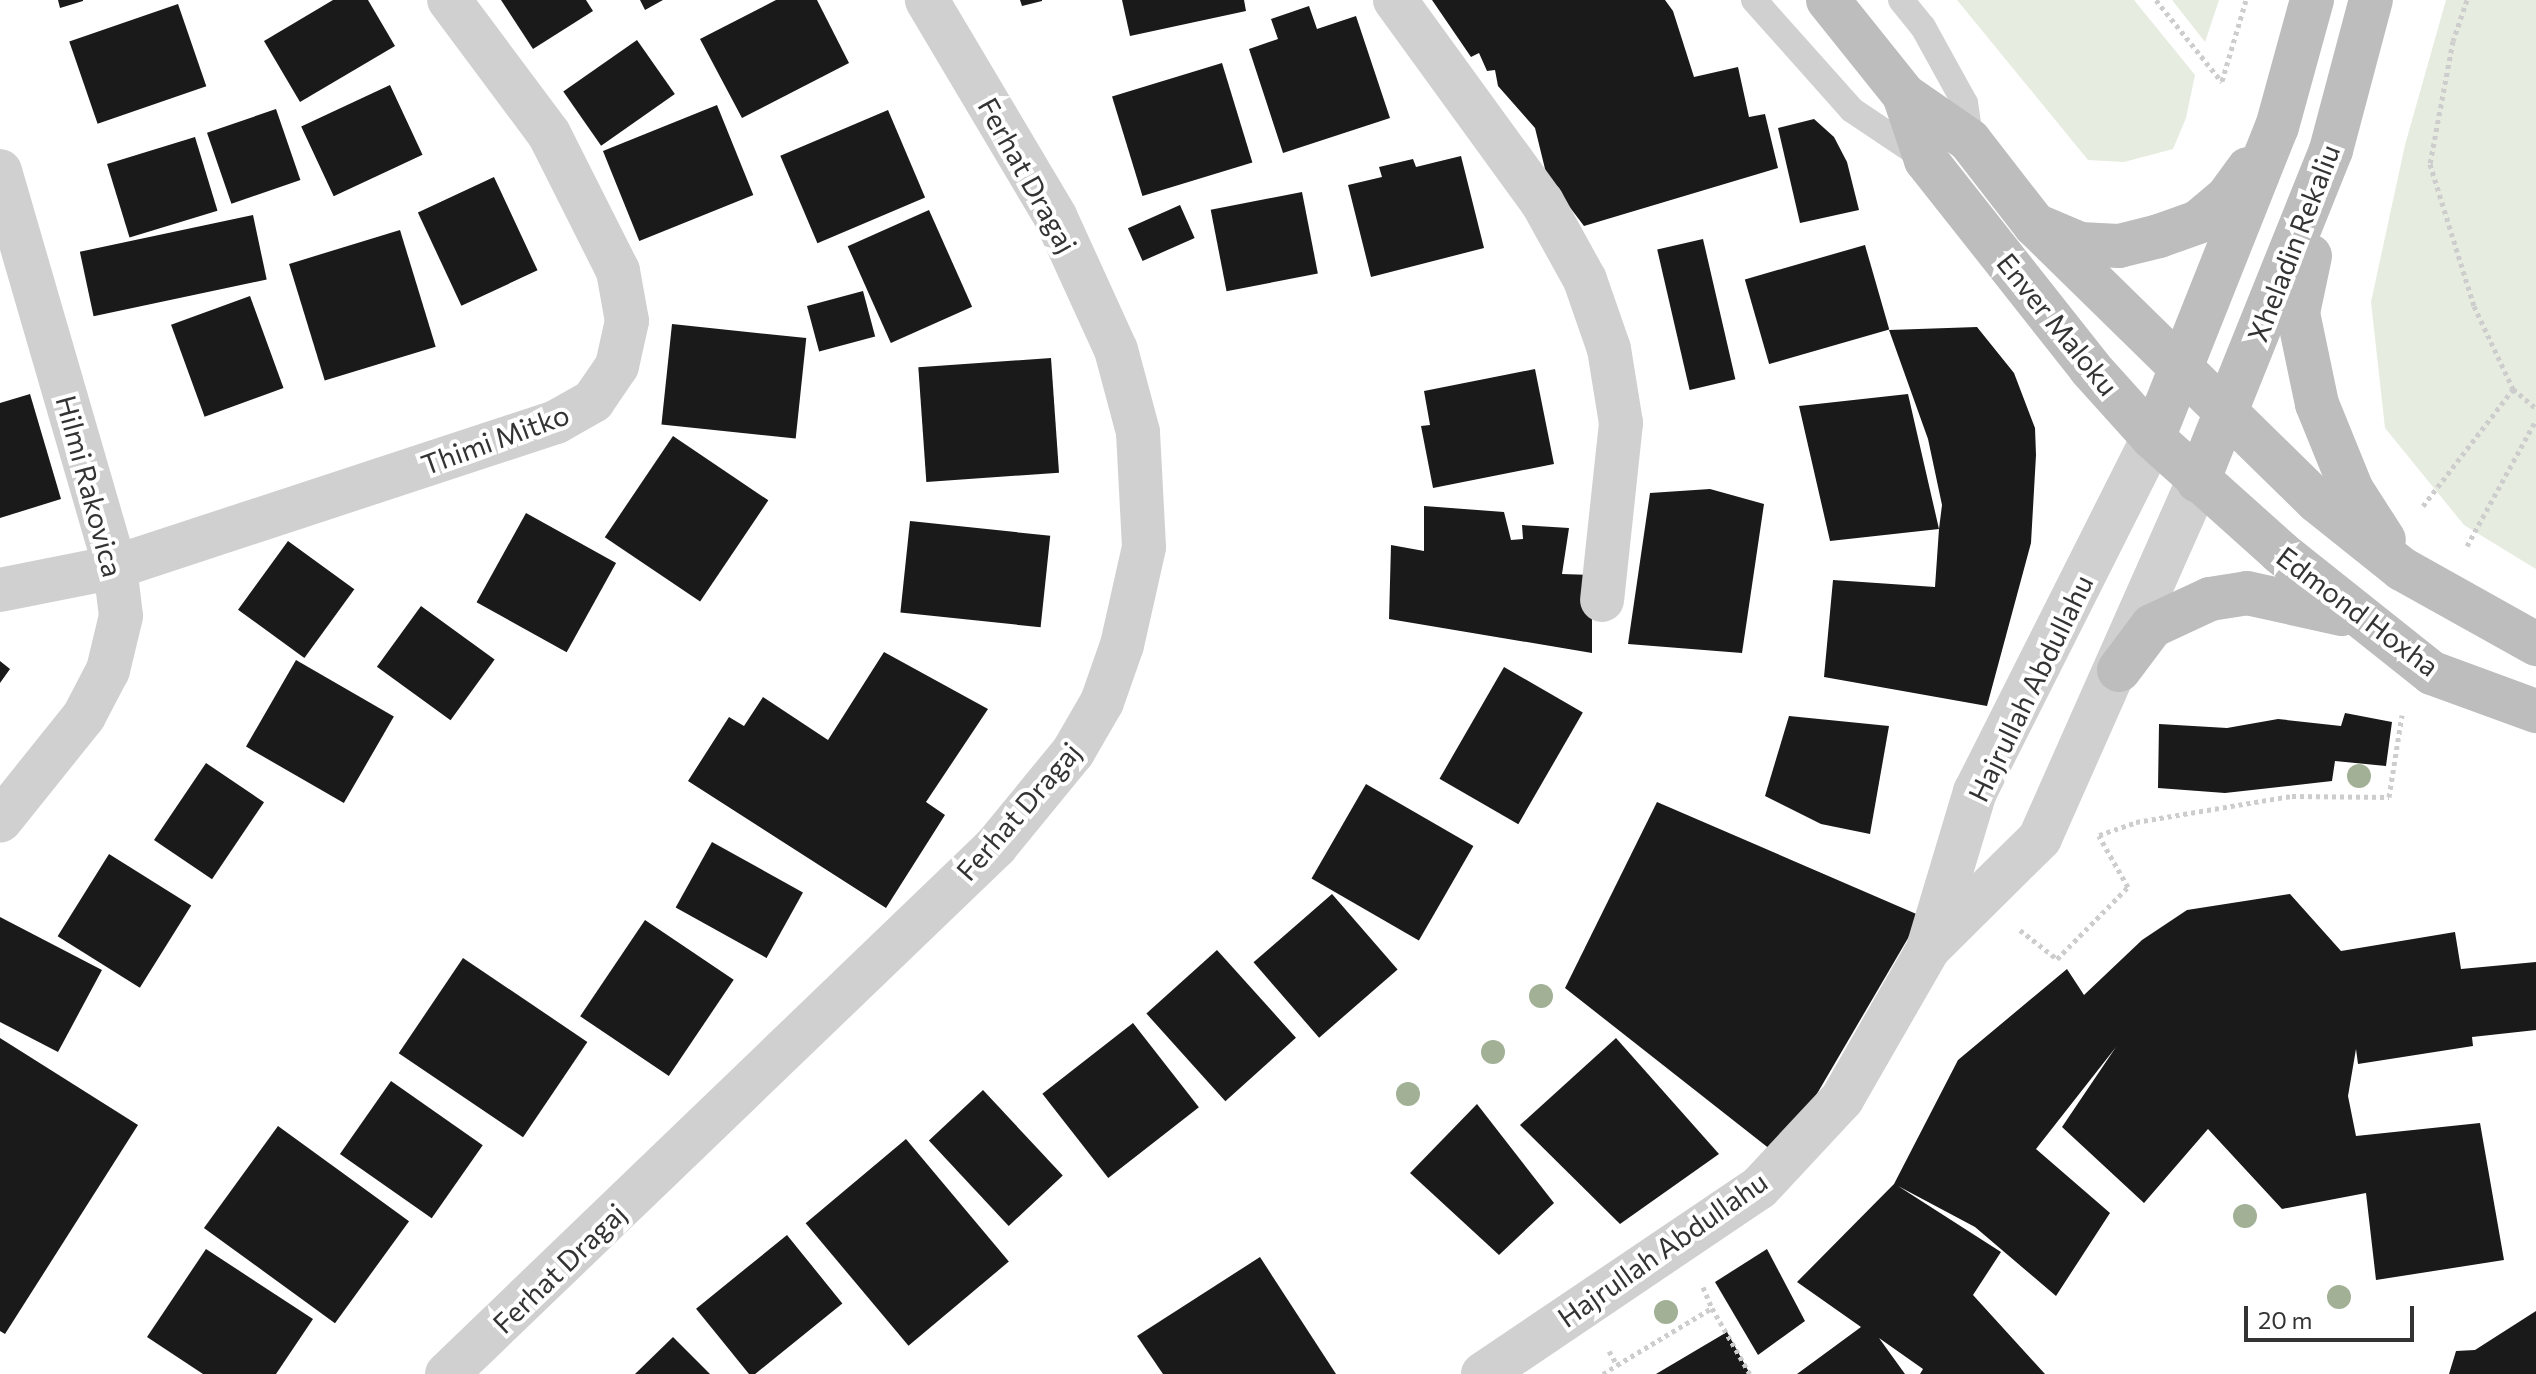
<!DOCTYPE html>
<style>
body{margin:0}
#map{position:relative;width:2536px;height:1374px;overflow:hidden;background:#fff;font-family:Commissioner,sans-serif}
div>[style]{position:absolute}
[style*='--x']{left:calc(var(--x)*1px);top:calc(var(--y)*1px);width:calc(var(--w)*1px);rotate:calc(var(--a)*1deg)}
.green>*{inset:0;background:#e6ecdf}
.building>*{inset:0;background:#1a1a1a;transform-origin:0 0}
.path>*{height:5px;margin-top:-2.5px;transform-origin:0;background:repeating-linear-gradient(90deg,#cdcdcd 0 4px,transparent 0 8px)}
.service>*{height:26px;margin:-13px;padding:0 13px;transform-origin:13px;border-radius:13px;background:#d0d0d0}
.minor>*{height:44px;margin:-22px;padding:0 22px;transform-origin:22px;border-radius:22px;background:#d0d0d0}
.secondary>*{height:44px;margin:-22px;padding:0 22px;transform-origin:22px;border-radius:22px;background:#bdbdbd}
.trees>*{width:24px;height:24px;margin:-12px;border-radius:50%;background:#a2b095}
span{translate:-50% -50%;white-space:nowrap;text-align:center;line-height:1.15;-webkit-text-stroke:8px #fff;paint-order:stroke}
.street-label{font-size:28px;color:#333}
.scale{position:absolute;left:2244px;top:1306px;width:170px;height:36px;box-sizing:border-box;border:4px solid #333;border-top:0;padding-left:10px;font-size:24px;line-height:28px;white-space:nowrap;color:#333;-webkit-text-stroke:6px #fff;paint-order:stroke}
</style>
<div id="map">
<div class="green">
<div style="clip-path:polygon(1957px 0,2134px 0,2195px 75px,2186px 118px,2173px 149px,2124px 162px,2088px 160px)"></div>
<div style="clip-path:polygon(2172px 0,2219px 0,2205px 42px)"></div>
<div style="clip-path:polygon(2446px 0,2536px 0,2536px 569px,2464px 525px,2385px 428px,2371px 302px,2405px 145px)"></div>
</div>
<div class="building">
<div style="clip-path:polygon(58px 0,83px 0,83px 1px,60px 8px)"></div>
<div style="clip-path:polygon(333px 0,368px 0,395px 46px,300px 102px,264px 41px)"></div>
<div style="clip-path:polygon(501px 0,586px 0,593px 11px,533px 49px)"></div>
<div style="clip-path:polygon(640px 0,663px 0,645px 10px)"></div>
<div style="clip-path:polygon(776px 0,817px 0,849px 63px,742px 118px,700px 39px)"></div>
<div style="clip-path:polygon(1020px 0,1042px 0,1042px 1px,1022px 6px)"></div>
<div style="clip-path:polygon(1122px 0,1244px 0,1246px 11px,1130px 36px)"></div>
<div style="clip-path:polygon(1432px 0,1665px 0,1673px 11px,1694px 77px,1738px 67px,1749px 117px,1765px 114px,1778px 168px,1584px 226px,1547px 177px,1535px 128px,1498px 86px,1495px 70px,1487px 71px,1479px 53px,1471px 57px)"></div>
<div style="left:178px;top:4px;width:87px;height:115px;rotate:71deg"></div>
<div style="clip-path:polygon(1309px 6px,1317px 29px,1356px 16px,1390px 118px,1283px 153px,1249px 49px,1278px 39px,1271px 19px)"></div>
<div style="left:637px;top:40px;width:66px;height:90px;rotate:55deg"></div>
<div style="left:1222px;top:63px;width:104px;height:115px;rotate:73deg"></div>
<div style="left:390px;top:85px;width:77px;height:98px;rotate:65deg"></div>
<div style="left:717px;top:105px;width:97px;height:123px;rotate:68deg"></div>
<div style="left:276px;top:109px;width:75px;height:73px;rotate:71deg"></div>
<div style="left:888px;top:110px;width:95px;height:117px;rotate:67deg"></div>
<div style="clip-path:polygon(1814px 119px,1834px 137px,1847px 162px,1859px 210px,1800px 223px,1778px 128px)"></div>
<div style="left:195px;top:137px;width:77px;height:92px;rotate:73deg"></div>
<div style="clip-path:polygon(1461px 156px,1484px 248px,1371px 277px,1348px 185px,1382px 177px,1379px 167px,1413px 159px,1416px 167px)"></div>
<div style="left:494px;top:177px;width:103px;height:84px;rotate:65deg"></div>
<div style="left:1302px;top:192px;width:83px;height:93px;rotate:79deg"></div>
<div style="left:1180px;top:205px;width:36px;height:57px;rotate:66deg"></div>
<div style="left:929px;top:210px;width:106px;height:89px;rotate:66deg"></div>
<div style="left:253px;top:215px;width:66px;height:177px;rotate:78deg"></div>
<div style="left:400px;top:230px;width:122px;height:116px;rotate:73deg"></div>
<div style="left:1703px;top:239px;width:144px;height:47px;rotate:77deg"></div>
<div style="left:1865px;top:245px;width:88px;height:125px;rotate:74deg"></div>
<div style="left:863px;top:291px;width:47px;height:58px;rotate:75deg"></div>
<div style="left:250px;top:296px;width:98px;height:84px;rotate:70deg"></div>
<div style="left:672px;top:324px;width:135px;height:101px;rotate:6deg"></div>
<div style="clip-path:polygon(1977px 327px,2014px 373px,2035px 428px,2036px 455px,2031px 543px,1987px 706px,1824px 677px,1833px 580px,1935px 587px,1939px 529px,1830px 541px,1799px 406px,1908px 394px,1939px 529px,1942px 505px,1928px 439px,1889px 330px)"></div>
<div style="left:1051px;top:358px;width:115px;height:133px;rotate:86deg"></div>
<div style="clip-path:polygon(1535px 369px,1554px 464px,1433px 488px,1421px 426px,1430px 425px,1424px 391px)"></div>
<div style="clip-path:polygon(30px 394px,61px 499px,0 518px,0 403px)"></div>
<div style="left:673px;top:436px;width:115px;height:122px;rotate:34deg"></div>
<div style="clip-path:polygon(1710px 489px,1764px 504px,1742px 653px,1628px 644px,1650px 493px)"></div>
<div style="clip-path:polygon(1424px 506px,1504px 512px,1511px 540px,1523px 539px,1522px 525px,1569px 528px,1562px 574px,1592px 575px,1592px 653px,1389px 619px,1391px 545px,1424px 551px)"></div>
<div style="left:526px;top:513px;width:103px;height:102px;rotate:29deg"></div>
<div style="left:910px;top:521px;width:141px;height:92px;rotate:6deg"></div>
<div style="left:288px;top:541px;width:82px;height:85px;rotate:36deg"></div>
<div style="left:421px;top:606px;width:91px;height:75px;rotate:36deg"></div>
<div style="clip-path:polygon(884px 652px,988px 709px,926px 802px,945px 815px,886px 908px,688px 781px,729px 717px,744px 726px,763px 697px,828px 740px)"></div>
<div style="left:296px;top:660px;width:113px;height:100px;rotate:30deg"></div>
<div style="clip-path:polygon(0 661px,10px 669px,0 683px)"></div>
<div style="left:1504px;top:667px;width:91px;height:129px;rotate:30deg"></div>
<div style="clip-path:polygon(2345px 713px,2392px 722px,2386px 766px,2335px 761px,2332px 781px,2225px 793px,2158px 788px,2159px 724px,2227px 728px,2278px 719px,2341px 726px)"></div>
<div style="clip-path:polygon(1789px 716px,1889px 726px,1870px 834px,1821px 824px,1765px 796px)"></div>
<div style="left:206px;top:763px;width:70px;height:93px;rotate:34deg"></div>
<div style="left:1366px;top:784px;width:124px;height:109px;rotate:30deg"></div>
<div style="clip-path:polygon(1657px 802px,1921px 916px,1780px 1157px,1565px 988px)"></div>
<div style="left:712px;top:842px;width:104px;height:75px;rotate:29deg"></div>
<div style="left:109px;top:854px;width:97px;height:97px;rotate:32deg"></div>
<div style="left:1332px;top:894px;width:100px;height:104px;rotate:49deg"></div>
<div style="clip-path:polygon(2290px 894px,2341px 951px,2455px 932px,2461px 969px,2536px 962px,2536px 1030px,2472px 1037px,2473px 1046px,2358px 1064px,2356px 1049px,2348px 1096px,2356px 1136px,2480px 1123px,2504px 1260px,2376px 1280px,2366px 1193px,2282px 1209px,2208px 1129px,2144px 1203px,2062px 1127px,2116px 1047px,2036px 1149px,2110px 1213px,2056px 1296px,1975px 1227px,1898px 1186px,2001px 1252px,1973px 1295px,2045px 1374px,1920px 1374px,1923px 1369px,1879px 1338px,1905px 1374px,1797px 1374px,1861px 1327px,1797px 1282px,1894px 1184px,1958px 1060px,2067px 969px,2084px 995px,2142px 940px,2187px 910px)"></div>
<div style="clip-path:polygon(0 917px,102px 970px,58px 1052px,0 1022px)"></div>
<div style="left:645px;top:920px;width:107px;height:116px;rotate:34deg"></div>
<div style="left:1217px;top:950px;width:118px;height:95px;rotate:48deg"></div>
<div style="left:463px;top:958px;width:150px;height:115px;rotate:34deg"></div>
<div style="left:1133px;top:1023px;width:107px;height:115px;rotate:52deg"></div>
<div style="clip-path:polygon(0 1038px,138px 1125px,5px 1334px,0 1331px)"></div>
<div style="clip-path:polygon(1616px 1038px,1719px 1154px,1620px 1224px,1520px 1125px)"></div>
<div style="left:391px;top:1081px;width:112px;height:89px;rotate:35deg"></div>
<div style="left:983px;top:1090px;width:117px;height:74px;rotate:47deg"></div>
<div style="clip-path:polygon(1477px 1104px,1554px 1203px,1499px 1255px,1410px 1173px)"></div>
<div style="left:278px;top:1126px;width:162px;height:126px;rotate:36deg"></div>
<div style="left:906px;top:1139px;width:160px;height:131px;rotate:50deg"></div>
<div style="left:787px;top:1235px;width:88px;height:117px;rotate:51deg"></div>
<div style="clip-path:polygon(206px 1249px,313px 1319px,276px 1374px,203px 1374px,147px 1337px)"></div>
<div style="clip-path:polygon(1767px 1249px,1805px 1321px,1758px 1355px,1715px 1282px)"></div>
<div style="clip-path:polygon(1260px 1257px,1336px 1374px,1163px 1374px,1137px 1336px)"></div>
<div style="clip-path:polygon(2536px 1311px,2536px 1374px,2449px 1374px,2456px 1351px,2475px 1350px)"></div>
<div style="clip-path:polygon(1727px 1332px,1750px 1374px,1656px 1374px)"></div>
<div style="clip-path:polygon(673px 1337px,710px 1374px,635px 1374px)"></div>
</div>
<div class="path">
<div style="--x:2156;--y:0;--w:105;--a:51.2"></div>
<div style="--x:2467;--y:0;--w:43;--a:108.9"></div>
<div style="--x:2453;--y:41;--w:125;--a:100.6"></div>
<div style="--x:2430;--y:164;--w:149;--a:72.8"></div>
<div style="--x:2474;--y:306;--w:92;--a:64.8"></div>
<div style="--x:2513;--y:389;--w:30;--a:40"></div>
<div style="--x:2222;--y:81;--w:84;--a:-73.5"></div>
<div style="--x:2423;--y:506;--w:148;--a:-52.4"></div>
<div style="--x:2467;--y:546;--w:144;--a:-61.3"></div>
<div style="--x:2099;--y:835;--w:39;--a:-19"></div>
<div style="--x:2136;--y:822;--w:158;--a:-9.5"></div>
<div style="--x:2292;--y:796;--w:97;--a:0.6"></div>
<div style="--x:2389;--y:797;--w:83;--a:-81"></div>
<div style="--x:2020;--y:930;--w:47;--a:38.1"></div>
<div style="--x:2057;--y:959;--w:101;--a:-45.4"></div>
<div style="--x:2128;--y:887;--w:59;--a:-119.6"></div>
<div style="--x:1703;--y:1287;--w:23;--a:67"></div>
<div style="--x:1609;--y:1351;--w:16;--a:60"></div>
<div style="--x:1617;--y:1365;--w:111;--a:-31"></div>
<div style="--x:1712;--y:1308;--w:76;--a:60.1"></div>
<div style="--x:1603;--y:1374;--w:17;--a:-33"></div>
</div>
<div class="service">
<div style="--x:1754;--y:0;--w:147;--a:48.3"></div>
<div style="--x:1852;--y:110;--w:88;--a:33.9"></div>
<div style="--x:1901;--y:0;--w:35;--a:51"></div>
<div style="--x:1923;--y:27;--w:87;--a:61.1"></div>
<div style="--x:1965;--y:103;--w:40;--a:81.5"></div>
</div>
<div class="minor">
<div style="--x:1395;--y:0;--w:250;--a:54"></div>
<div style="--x:1542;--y:202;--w:89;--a:61.1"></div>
<div style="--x:1585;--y:280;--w:73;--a:70.8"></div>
<div style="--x:1609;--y:349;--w:75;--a:80.8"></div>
<div style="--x:1621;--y:423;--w:178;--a:96.1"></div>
<div style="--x:0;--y:171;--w:412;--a:73.8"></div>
<div style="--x:115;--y:567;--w:49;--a:83"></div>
<div style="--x:121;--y:616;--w:56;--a:103.5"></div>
<div style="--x:108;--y:670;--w:52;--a:117.6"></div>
<div style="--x:84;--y:716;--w:134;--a:128.7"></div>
<div style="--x:0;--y:590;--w:117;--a:-11.3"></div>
<div style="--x:115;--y:567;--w:464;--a:-18.2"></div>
<div style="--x:556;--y:422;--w:43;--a:-29.6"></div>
<div style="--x:593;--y:401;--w:42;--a:-55.6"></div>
<div style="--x:617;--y:366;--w:46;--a:-77.5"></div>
<div style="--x:627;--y:321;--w:51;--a:-100.2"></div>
<div style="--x:618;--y:271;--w:153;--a:-116.7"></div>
<div style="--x:549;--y:134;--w:167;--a:-126.7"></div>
<div style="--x:1929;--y:945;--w:160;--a:-73.3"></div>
<div style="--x:1975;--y:792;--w:396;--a:-63.3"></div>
<div style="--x:447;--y:1374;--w:762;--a:-43.88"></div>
<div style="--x:996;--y:846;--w:122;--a:-50.7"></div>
<div style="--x:1073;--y:752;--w:58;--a:-59.9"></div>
<div style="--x:1102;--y:702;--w:60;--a:-70.7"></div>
<div style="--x:1122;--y:645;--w:100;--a:-77.3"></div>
<div style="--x:1144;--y:547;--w:115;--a:-93"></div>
<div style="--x:1138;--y:432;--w:85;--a:-105"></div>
<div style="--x:1116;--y:350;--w:147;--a:-114.5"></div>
<div style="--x:1055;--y:216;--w:251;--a:-120.7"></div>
<div style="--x:1483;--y:1374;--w:333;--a:-34"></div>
<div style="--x:1759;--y:1188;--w:122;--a:-47"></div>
<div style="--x:1842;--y:1099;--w:174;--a:-60.1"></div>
<div style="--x:1929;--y:948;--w:156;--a:-44.7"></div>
<div style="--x:2040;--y:838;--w:390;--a:-66.1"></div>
</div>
<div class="secondary">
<div style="--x:1828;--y:0;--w:122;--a:51.3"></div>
<div style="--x:1904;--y:95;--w:79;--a:34.7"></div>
<div style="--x:1969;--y:140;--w:108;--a:52.2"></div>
<div style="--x:2035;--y:225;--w:395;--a:44.4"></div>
<div style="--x:2317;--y:501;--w:109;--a:38.7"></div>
<div style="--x:2402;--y:569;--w:154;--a:29.2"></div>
<div style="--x:1904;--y:95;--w:69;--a:71.3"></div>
<div style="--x:1926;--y:160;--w:265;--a:51.7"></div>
<div style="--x:2090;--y:368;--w:94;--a:48"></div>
<div style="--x:2153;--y:438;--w:172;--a:41.9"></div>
<div style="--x:2281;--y:553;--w:193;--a:38.5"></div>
<div style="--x:2432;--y:673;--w:111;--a:20.1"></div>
<div style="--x:2040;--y:227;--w:43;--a:23"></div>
<div style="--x:2080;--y:244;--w:39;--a:3"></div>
<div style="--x:2119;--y:246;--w:41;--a:-14"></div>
<div style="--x:2159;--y:236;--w:41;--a:-19.7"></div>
<div style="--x:2198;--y:222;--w:38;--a:-40"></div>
<div style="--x:2227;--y:198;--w:36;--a:-54"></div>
<div style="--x:2310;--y:256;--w:58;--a:101.9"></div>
<div style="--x:2298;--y:313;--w:93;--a:78.2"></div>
<div style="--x:2317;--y:404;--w:93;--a:67.9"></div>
<div style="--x:2352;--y:490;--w:59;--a:57.4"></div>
<div style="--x:2153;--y:438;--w:335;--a:-68.3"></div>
<div style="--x:2277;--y:127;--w:132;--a:-74.6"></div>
<div style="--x:2198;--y:481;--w:357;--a:-68.1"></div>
<div style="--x:2331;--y:150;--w:155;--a:-75.1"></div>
<div style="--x:2119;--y:670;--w:55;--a:-53.1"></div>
<div style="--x:2152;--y:626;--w:64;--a:-25"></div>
<div style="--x:2210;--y:599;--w:37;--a:-9"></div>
<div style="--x:2247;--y:593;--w:97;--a:12.5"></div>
</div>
<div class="trees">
<div style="left:2359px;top:776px"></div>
<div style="left:1541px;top:996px"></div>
<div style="left:1493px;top:1052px"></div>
<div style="left:1408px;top:1094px"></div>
<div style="left:2245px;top:1216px"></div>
<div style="left:2339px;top:1297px"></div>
<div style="left:1666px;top:1312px"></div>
</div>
<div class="street-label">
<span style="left:1028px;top:175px;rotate:61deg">Ferhat Dragaj</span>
<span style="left:2293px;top:243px;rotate:-69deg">Xheladin Rekaliu</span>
<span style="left:2058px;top:324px;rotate:51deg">Enver Maloku</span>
<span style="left:495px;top:439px;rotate:-20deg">Thimi Mitko</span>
<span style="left:90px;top:486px;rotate:75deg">Hilmi Rakovica</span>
<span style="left:2358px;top:611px;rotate:37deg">Edmond Hoxha</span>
<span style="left:2030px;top:688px;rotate:-64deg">Hajrullah Abdullahu</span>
<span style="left:1018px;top:811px;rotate:-49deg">Ferhat Dragaj</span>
<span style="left:1662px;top:1249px;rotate:-35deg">Hajrullah Abdullahu</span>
<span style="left:559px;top:1268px;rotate:-44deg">Ferhat Dragaj</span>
</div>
<div class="scale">20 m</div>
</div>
